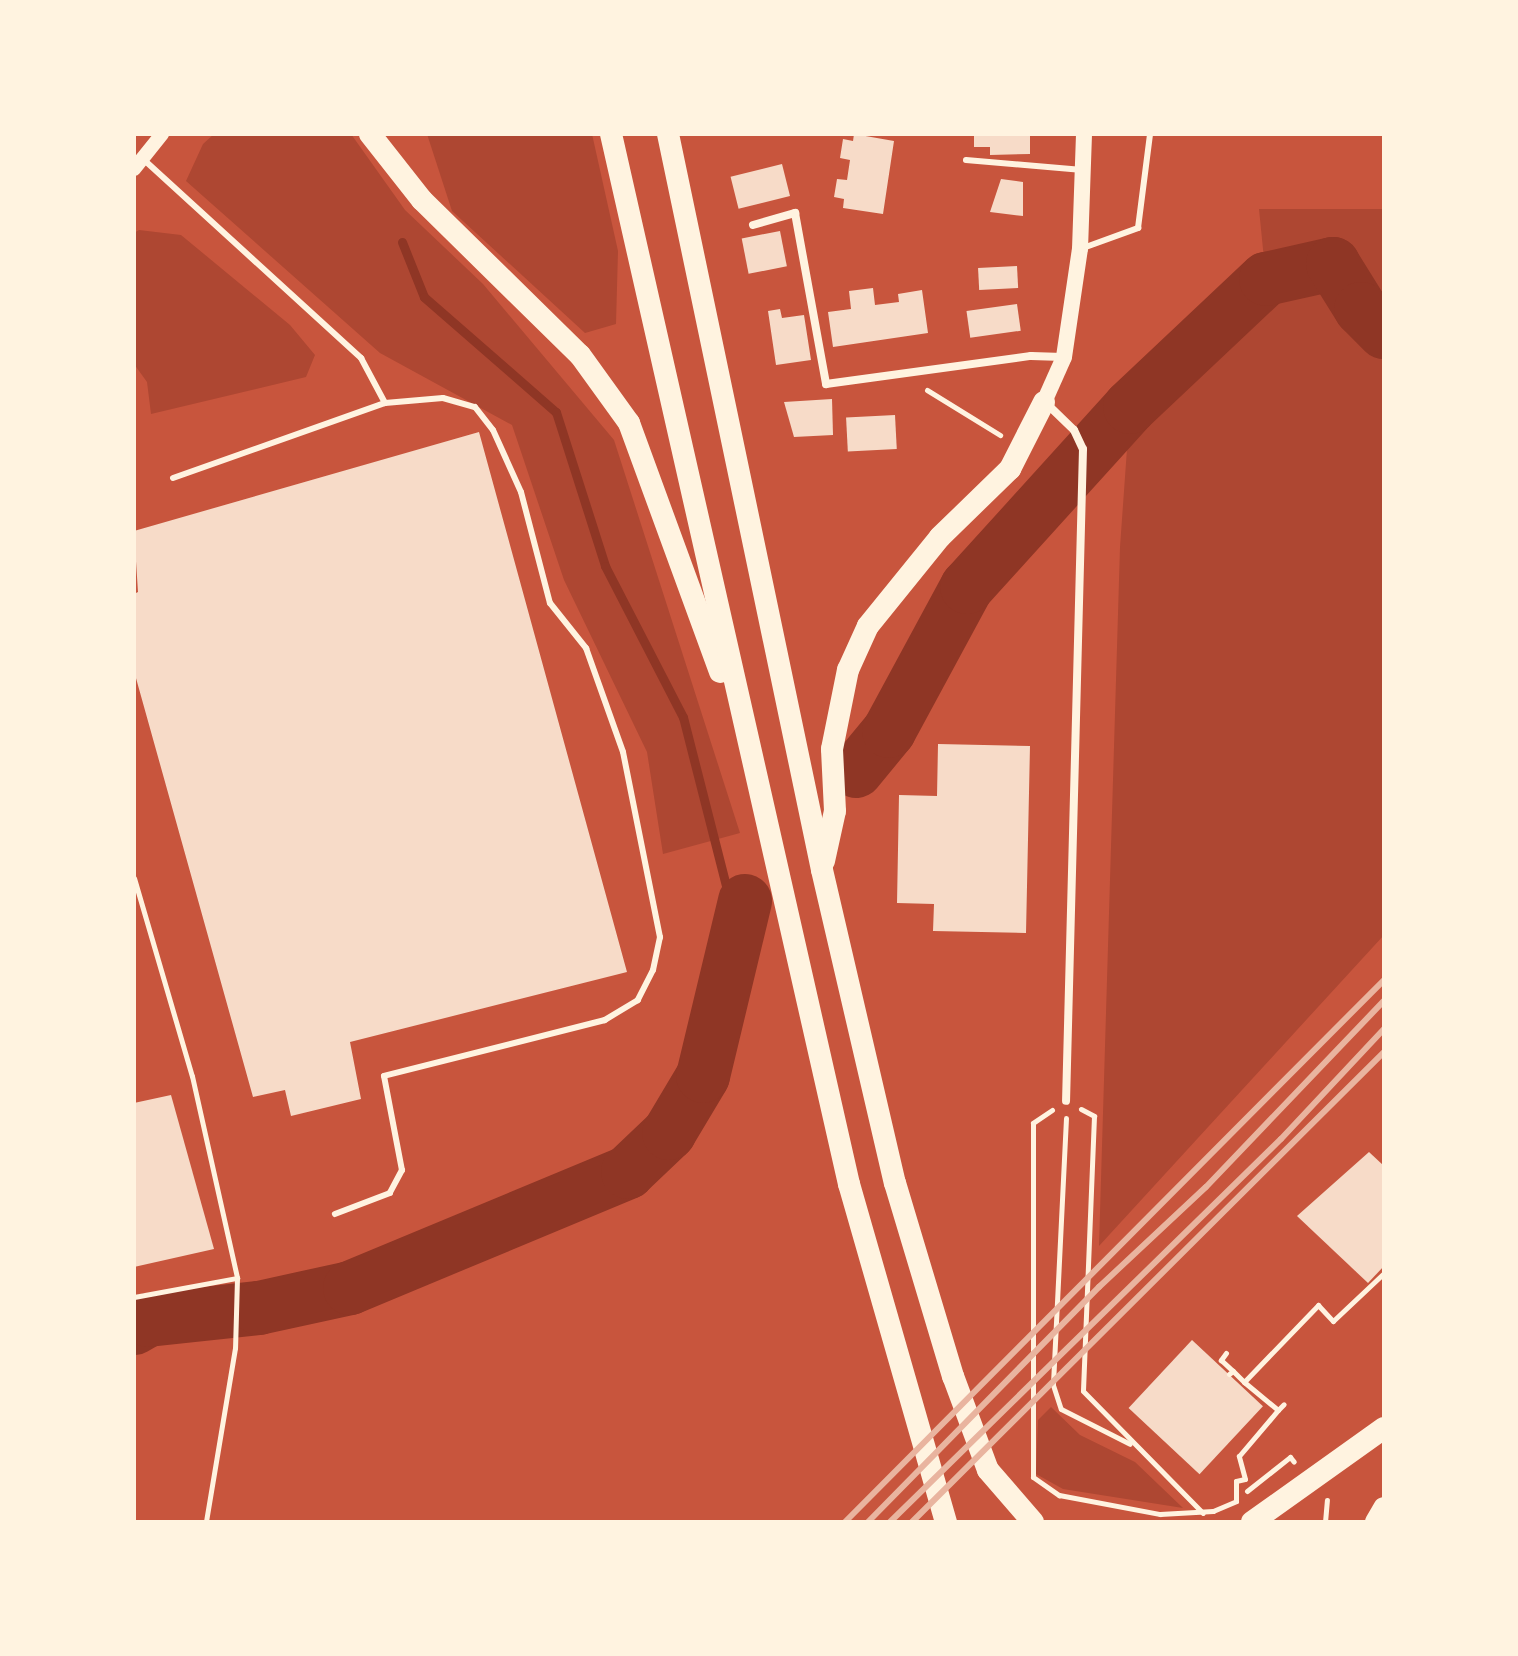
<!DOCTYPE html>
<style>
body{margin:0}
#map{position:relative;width:1518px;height:1656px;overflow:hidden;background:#c8553d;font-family:Georgia,serif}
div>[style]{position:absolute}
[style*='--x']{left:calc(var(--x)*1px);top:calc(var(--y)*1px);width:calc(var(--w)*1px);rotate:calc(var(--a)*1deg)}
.green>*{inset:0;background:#ae4732}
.stream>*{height:9px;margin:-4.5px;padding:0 4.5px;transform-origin:4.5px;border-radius:4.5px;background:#8f3625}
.river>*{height:54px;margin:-27px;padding:0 27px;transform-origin:27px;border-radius:27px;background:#8f3625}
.building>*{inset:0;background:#f7dbc8;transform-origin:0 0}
.path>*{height:5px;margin:-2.5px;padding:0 2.5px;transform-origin:2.5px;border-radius:2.5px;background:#fff3e0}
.service>*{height:6px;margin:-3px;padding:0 3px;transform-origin:3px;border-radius:3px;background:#fff3e0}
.minor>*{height:8px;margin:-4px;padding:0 4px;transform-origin:4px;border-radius:4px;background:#fff3e0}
.tertiary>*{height:14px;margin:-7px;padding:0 7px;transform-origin:7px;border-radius:7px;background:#fff3e0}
.secondary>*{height:16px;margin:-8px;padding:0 8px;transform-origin:8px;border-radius:8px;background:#fff3e0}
.trunk>*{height:22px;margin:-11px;padding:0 11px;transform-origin:11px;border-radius:11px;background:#fff3e0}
.rail>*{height:6px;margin:-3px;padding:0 3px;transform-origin:3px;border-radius:3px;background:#e9b49f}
span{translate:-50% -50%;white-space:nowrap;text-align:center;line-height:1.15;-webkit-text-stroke:8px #fff3e0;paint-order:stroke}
.frame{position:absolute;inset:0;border:136px solid #fff3e0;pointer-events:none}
</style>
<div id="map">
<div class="green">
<div style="clip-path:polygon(214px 134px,351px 134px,405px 210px,483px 284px,614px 440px,740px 833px,663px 854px,647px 752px,564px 580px,512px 425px,380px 353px,186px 181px,203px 144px)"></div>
<div style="clip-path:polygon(427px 134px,592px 134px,618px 251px,616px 324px,585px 333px,452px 211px)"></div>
<div style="clip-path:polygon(1259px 209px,1384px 209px,1384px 935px,1099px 1246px,1120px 547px,1130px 407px,1266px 279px)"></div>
<div style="clip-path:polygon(139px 230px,181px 235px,290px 325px,315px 355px,306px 377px,151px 414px,147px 382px,134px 364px,134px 233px)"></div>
<div style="clip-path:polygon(1051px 1407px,1080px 1435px,1135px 1462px,1183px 1508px,1063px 1489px,1036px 1474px,1038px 1420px)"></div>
</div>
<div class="stream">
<div style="--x:402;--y:242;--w:59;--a:68.2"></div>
<div style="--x:424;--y:297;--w:175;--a:41.1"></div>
<div style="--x:556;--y:412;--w:162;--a:72.3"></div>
<div style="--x:605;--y:566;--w:170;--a:62.7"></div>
<div style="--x:683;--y:717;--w:215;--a:75.7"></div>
</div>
<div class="river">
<div style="--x:856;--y:771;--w:52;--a:-50.5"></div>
<div style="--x:889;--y:731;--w:164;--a:-61.6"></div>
<div style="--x:967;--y:587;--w:243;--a:-47.8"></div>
<div style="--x:1130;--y:407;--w:187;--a:-43.3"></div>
<div style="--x:1266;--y:279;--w:69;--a:-12.6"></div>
<div style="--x:1333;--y:264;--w:53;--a:58.1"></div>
<div style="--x:1361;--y:309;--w:33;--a:45"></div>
<div style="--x:134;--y:1328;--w:16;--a:-30"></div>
<div style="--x:148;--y:1320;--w:112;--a:-6.2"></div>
<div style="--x:259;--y:1308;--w:93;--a:-12.4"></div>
<div style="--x:350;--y:1288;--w:301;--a:-22.6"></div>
<div style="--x:628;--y:1172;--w:57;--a:-43.6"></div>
<div style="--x:669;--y:1133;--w:66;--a:-59.2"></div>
<div style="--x:703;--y:1076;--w:180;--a:-76.5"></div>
</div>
<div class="building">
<div style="clip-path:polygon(854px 134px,894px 141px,883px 214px,843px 208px,844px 199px,834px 197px,837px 179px,847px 180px,850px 160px,840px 158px,843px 139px,853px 141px)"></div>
<div style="clip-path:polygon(974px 134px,1030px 134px,1030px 154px,990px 155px,990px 147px,974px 147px)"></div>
<div style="left:782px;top:164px;width:33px;height:53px;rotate:76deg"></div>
<div style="clip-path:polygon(1001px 179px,1023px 182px,1023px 216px,990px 212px)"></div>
<div style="left:780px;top:231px;width:36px;height:39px;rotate:79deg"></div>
<div style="left:1017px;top:266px;width:22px;height:39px;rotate:87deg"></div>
<div style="clip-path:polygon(873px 288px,875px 305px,899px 302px,898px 294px,922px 290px,928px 333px,833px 347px,828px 312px,851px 309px,849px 291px)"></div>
<div style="left:1017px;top:304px;width:27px;height:51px;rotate:82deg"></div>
<div style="clip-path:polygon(780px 309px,782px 318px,804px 315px,811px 360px,776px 365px,768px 311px)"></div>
<div style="clip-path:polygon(832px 399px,833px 435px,794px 437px,784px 402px)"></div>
<div style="left:895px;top:415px;width:34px;height:49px;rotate:87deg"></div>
<div style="clip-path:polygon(479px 432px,627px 972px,350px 1042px,361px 1099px,291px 1116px,285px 1090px,253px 1097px,134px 671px,134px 594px,138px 592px,134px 531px)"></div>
<div style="clip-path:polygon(938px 744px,1030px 746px,1026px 933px,933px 931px,934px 904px,897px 903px,899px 795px,937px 796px)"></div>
<div style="clip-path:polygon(171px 1095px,214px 1249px,134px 1267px,134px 1103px)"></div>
<div style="clip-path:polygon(1369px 1152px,1384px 1166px,1384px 1266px,1368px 1283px,1297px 1216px)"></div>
<div style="left:1192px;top:1340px;width:97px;height:93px;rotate:43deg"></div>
</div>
<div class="path">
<div style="--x:927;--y:390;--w:86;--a:31.7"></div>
<div style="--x:134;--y:878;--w:206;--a:73.7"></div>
<div style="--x:192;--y:1076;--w:207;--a:77.4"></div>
<div style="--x:237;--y:1278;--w:70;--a:91.6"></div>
<div style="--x:235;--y:1348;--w:176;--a:99.5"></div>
<div style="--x:1081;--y:1109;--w:15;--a:28"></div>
<div style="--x:1094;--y:1116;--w:275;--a:92.3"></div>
<div style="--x:1083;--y:1391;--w:171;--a:45.5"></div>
<div style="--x:1052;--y:1110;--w:23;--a:146"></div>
<div style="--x:1033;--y:1123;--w:354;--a:90"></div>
<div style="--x:1033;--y:1477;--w:32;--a:35"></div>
<div style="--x:1059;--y:1495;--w:103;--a:10.7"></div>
<div style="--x:1160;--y:1514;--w:53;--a:-3.2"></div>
<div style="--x:1213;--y:1511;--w:25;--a:-23"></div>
<div style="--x:1066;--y:1118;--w:267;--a:92.8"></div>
<div style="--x:1053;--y:1385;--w:25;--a:72"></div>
<div style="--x:1061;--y:1409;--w:77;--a:26.9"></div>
<div style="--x:134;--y:1297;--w:105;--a:-10.5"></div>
<div style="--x:1226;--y:1353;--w:9;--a:126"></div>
<div style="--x:1221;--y:1360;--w:16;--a:43"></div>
<div style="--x:1229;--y:1374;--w:5;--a:-37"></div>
<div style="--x:1233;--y:1371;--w:16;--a:45"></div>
<div style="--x:1278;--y:1410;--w:8;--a:-45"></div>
<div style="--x:1247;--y:1491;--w:55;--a:-38.3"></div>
<div style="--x:1290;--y:1457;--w:6;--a:51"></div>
<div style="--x:1236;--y:1501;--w:20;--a:-90"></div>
<div style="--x:1236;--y:1481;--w:9;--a:-13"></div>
<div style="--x:1245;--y:1479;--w:24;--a:-105"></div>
<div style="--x:1239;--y:1456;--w:60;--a:-49.7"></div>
<div style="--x:1278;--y:1410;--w:44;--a:-140.5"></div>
<div style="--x:1244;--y:1382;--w:107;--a:-46.1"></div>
<div style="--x:1318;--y:1305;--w:22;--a:47"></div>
<div style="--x:1333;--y:1321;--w:70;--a:-43.3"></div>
<div style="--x:1325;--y:1522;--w:22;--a:-85"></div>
</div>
<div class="service">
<div style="--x:142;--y:158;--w:297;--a:42.4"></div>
<div style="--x:361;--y:358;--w:51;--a:61.9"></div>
<div style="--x:385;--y:403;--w:58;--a:-4.9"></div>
<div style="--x:443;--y:398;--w:33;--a:16"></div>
<div style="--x:475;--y:407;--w:29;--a:52"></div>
<div style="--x:493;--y:430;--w:68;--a:65.7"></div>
<div style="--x:521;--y:492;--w:115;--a:75.4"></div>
<div style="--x:550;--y:603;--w:58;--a:51.3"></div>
<div style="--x:586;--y:648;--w:110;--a:70.4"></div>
<div style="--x:623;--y:752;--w:189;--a:78.7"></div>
<div style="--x:660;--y:937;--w:34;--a:102"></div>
<div style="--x:653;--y:970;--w:34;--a:117"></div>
<div style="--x:638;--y:1000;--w:39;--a:149"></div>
<div style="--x:605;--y:1020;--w:228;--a:165.8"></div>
<div style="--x:384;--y:1076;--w:96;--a:79.2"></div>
<div style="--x:402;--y:1170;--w:26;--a:118"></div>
<div style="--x:390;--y:1193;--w:59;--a:159.1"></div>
<div style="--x:966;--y:160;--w:117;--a:4.9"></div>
<div style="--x:1083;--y:248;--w:59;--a:-20"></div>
<div style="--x:1138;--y:228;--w:95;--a:-82.7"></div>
<div style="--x:173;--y:478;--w:225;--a:-19.5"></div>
</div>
<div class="minor">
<div style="--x:753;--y:225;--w:44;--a:-15.9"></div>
<div style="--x:795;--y:213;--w:174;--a:79.7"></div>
<div style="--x:826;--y:384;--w:207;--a:-7.8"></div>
<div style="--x:1031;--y:356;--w:32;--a:2"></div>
<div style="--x:1045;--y:402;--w:40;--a:44"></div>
<div style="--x:1074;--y:430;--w:21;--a:65"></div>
<div style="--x:1083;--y:449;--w:652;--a:91.49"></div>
</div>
<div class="tertiary">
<div style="--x:134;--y:169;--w:45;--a:-51.3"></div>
</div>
<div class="secondary">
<div style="--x:1044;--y:402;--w:49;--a:-66"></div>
<div style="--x:1064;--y:357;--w:109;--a:-81.6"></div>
<div style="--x:1080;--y:249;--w:115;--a:-88"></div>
</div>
<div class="trunk">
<div style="--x:370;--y:134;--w:84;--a:51.8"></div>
<div style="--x:422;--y:200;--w:221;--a:44.5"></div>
<div style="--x:580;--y:355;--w:84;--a:54.2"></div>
<div style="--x:629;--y:423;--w:265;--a:69.9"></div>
<div style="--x:611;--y:134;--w:1077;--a:77.23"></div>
<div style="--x:849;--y:1184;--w:352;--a:74"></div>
<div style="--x:668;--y:134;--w:752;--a:78.18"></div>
<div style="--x:822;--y:870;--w:321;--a:76.9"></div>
<div style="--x:895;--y:1183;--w:202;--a:73.3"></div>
<div style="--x:953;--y:1376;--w:100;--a:69.6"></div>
<div style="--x:988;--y:1470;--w:69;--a:49.1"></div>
<div style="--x:824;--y:861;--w:51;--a:-77.6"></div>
<div style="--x:835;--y:811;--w:62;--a:-92.8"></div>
<div style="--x:832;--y:749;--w:81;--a:-78.6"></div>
<div style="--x:848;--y:670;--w:48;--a:-65.6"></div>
<div style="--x:868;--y:626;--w:114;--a:-51"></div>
<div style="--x:940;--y:537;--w:98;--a:-44.2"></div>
<div style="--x:1010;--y:469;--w:75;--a:-63.1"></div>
<div style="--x:1252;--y:1522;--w:162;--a:-35.5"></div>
<div style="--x:1376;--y:1522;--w:16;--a:-60"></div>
</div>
<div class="rail">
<div style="--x:845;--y:1522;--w:764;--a:-45.16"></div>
<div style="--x:868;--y:1522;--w:330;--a:-45.5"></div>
<div style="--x:1099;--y:1287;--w:146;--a:-43.1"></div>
<div style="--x:1206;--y:1187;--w:257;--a:-46.3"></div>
<div style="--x:890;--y:1522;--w:547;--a:-44.41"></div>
<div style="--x:1281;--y:1139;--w:151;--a:-46.9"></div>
<div style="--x:912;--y:1522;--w:666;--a:-44.88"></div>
</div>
<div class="frame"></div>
</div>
